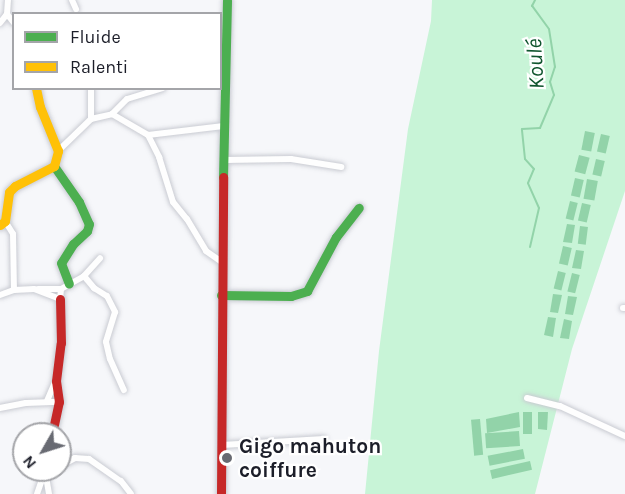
<!DOCTYPE html>
<meta charset="utf-8">
<style>
body{margin:0}
#map{position:relative;width:625px;height:494px;overflow:hidden;background:#f6f7fa;font-family:Karla,sans-serif}
div>[style]{position:absolute}
[style*='--x']{left:calc(var(--x)*1px);top:calc(var(--y)*1px);width:calc(var(--w)*1px);rotate:calc(var(--a)*1deg)}
.green>*{inset:0;background:#c8f4d7}
.water>*{inset:0;background:#92d3a9;transform-origin:0 0}
.stream>*{height:2px;margin:-1px;padding:0 1px;transform-origin:1px;border-radius:1px;background:#92d3a9}
.roads{filter:drop-shadow(0 0 2px #c9cbd2) drop-shadow(0 0 2px #c9cbd2)}
.street>*{height:6px;margin:-3px;padding:0 3px;transform-origin:3px;border-radius:3px;background:#fefefe}
.fast>*{height:9px;margin:-4.5px;padding:0 4.5px;transform-origin:4.5px;border-radius:4.5px;background:#4caf50}
.slow>*{height:9px;margin:-4.5px;padding:0 4.5px;transform-origin:4.5px;border-radius:4.5px;background:#ffc107}
.jam>*{height:9px;margin:-4.5px;padding:0 4.5px;transform-origin:4.5px;border-radius:4.5px;background:#c62828}
.dots>*{width:16px;height:16px;translate:-50% -50%;box-sizing:border-box;border:3px solid #fff;border-radius:50%}
span{translate:-50% -50%;white-space:nowrap;text-align:center;line-height:1.15;-webkit-text-stroke:4.5px #fff;paint-order:stroke}
.poi-label{font-size:21px;color:#1c1e29;font-weight:700}
.left{translate:0 -50%;text-align:left}
.water-label{font-size:22px;color:#10552e;font-style:italic}
.legend{position:absolute;left:12px;top:12px;width:210px;height:78px;box-sizing:border-box;background:#fff;border:2px solid #a4a5a9;margin:0;padding:8px 10px;list-style:none;font-size:18px;color:#1c1e29}
.legend li{display:flex;align-items:center;gap:12px;height:30px}
.legend b{width:30px;border:2px solid #a4a5a9}
.north{position:absolute;left:12px;top:422px;width:60px;height:60px;box-sizing:border-box;background:#fff;border:2px solid #a4a5a9;border-radius:50%;rotate:231deg;font-size:16px;font-weight:700;line-height:24px;text-align:center;color:#1c1e29}
.north::after{content:'';display:block;margin:auto;width:21px;height:27px;background:#686a72;clip-path:polygon(50% 0,100% 100%,50% 72%,0 100%)}
</style>
<div id="map">
<div class="green">
<div style="clip-path:polygon(432px 0,625px 0,625px 191px,572px 349px,535px 494px,365px 494px,379px 351px,408px 129px,431px 21px)"></div>
</div>
<div class="water">
<div style="left:585px;top:131px;width:10px;height:19px;rotate:11deg"></div>
<div style="left:601px;top:134px;width:9px;height:18px;rotate:13deg"></div>
<div style="left:579px;top:155px;width:11px;height:17px;rotate:15deg"></div>
<div style="left:596px;top:159px;width:9px;height:16px;rotate:13deg"></div>
<div style="left:575px;top:178px;width:9px;height:18px;rotate:13deg"></div>
<div style="left:587px;top:179px;width:11px;height:20px;rotate:10deg"></div>
<div style="left:570px;top:201px;width:8px;height:18px;rotate:14deg"></div>
<div style="left:582px;top:203px;width:9px;height:18px;rotate:13deg"></div>
<div style="clip-path:polygon(567px 224px,575px 225px,572px 243px,563px 242px)"></div>
<div style="left:580px;top:226px;width:8px;height:18px;rotate:7deg"></div>
<div style="left:563px;top:246px;width:9px;height:18px;rotate:13deg"></div>
<div style="clip-path:polygon(576px 250px,584px 251px,581px 269px,572px 268px)"></div>
<div style="left:558px;top:271px;width:8px;height:18px;rotate:14deg"></div>
<div style="left:572px;top:273px;width:8px;height:19px;rotate:14deg"></div>
<div style="clip-path:polygon(553px 294px,562px 295px,558px 313px,550px 312px)"></div>
<div style="clip-path:polygon(568px 296px,577px 297px,573px 315px,565px 314px)"></div>
<div style="clip-path:polygon(548px 317px,556px 318px,553px 337px,544px 335px)"></div>
<div style="clip-path:polygon(564px 319px,572px 321px,569px 339px,560px 338px)"></div>
<div style="clip-path:polygon(519px 412px,520px 427px,487px 433px,486px 419px)"></div>
<div style="left:523px;top:412px;width:9px;height:22px"></div>
<div style="clip-path:polygon(538px 412px,548px 412px,547px 430px,538px 429px)"></div>
<div style="left:480px;top:419px;width:36px;height:9px;rotate:85deg"></div>
<div style="left:519px;top:431px;width:15px;height:34px;rotate:86deg"></div>
<div style="left:523px;top:449px;width:10px;height:36px;rotate:79deg"></div>
<div style="left:530px;top:461px;width:9px;height:41px;rotate:77deg"></div>
</div>
<div class="stream">
<div style="--x:530;--y:247;--w:40;--a:-77"></div>
<div style="--x:539;--y:208;--w:27;--a:-114"></div>
<div style="--x:528;--y:183;--w:15;--a:-67"></div>
<div style="--x:534;--y:169;--w:13;--a:-132"></div>
<div style="--x:525;--y:159;--w:30;--a:-96"></div>
<div style="--x:522;--y:129;--w:18;--a:-3"></div>
<div style="--x:540;--y:128;--w:36;--a:-67"></div>
<div style="--x:554;--y:95;--w:14;--a:-107"></div>
<div style="--x:550;--y:82;--w:16;--a:-72"></div>
<div style="--x:555;--y:67;--w:38;--a:-99"></div>
<div style="--x:549;--y:29;--w:29;--a:-126"></div>
<div style="--x:532;--y:6;--w:7;--a:-63"></div>
</div>
<div class="roads">
<div class="street">
<div style="--x:72;--y:0;--w:10;--a:66"></div>
<div style="--x:7;--y:14;--w:11;--a:52"></div>
<div style="--x:0;--y:23;--w:11;--a:-52"></div>
<div style="--x:7;--y:14;--w:14;--a:-86"></div>
<div style="--x:112;--y:114;--w:21;--a:-45"></div>
<div style="--x:127;--y:99;--w:37;--a:-17"></div>
<div style="--x:91;--y:119;--w:22;--a:-13"></div>
<div style="--x:112;--y:114;--w:42;--a:30.3"></div>
<div style="--x:148;--y:135;--w:25;--a:63"></div>
<div style="--x:159;--y:157;--w:47;--a:72.7"></div>
<div style="--x:173;--y:202;--w:22;--a:51"></div>
<div style="--x:187;--y:219;--w:37;--a:59"></div>
<div style="--x:206;--y:251;--w:21;--a:35"></div>
<div style="--x:148;--y:135;--w:76;--a:-6.8"></div>
<div style="--x:58;--y:151;--w:46;--a:-44.1"></div>
<div style="--x:91;--y:119;--w:31;--a:-90"></div>
<div style="--x:224;--y:160;--w:67;--a:-0.9"></div>
<div style="--x:291;--y:159;--w:51;--a:9.1"></div>
<div style="--x:5;--y:221;--w:15;--a:58"></div>
<div style="--x:13;--y:234;--w:56;--a:89"></div>
<div style="--x:84;--y:276;--w:16;--a:50"></div>
<div style="--x:94;--y:288;--w:15;--a:32"></div>
<div style="--x:107;--y:296;--w:18;--a:63"></div>
<div style="--x:115;--y:312;--w:31;--a:107"></div>
<div style="--x:106;--y:342;--w:17;--a:77"></div>
<div style="--x:110;--y:359;--w:34;--a:66"></div>
<div style="--x:38;--y:289;--w:23;--a:0"></div>
<div style="--x:0;--y:295;--w:15;--a:-20"></div>
<div style="--x:14;--y:290;--w:20;--a:-3"></div>
<div style="--x:34;--y:289;--w:28;--a:21"></div>
<div style="--x:60;--y:299;--w:10;--a:-84"></div>
<div style="--x:61;--y:289;--w:26;--a:-29"></div>
<div style="--x:84;--y:276;--w:24;--a:-48"></div>
<div style="--x:623;--y:308;--w:2;--a:0"></div>
<div style="--x:527;--y:398;--w:34;--a:14"></div>
<div style="--x:560;--y:406;--w:72;--a:24.8"></div>
<div style="--x:47;--y:401;--w:21;--a:-67"></div>
<div style="--x:0;--y:408;--w:26;--a:-11"></div>
<div style="--x:26;--y:403;--w:33;--a:-2"></div>
<div style="--x:222;--y:445;--w:102;--a:-3.4"></div>
<div style="--x:60;--y:466;--w:17;--a:-28"></div>
<div style="--x:75;--y:458;--w:14;--a:4"></div>
<div style="--x:89;--y:459;--w:39;--a:35"></div>
<div style="--x:121;--y:481;--w:16;--a:52"></div>
<div style="--x:45;--y:471;--w:23;--a:80"></div>
<div style="--x:37;--y:494;--w:24;--a:-71"></div>
</div>
<div class="fast">
<div style="--x:54;--y:166;--w:44;--a:55.2"></div>
<div style="--x:79;--y:202;--w:24;--a:66"></div>
<div style="--x:89;--y:224;--w:7;--a:106"></div>
<div style="--x:87;--y:231;--w:19;--a:137"></div>
<div style="--x:73;--y:244;--w:22;--a:122"></div>
<div style="--x:61;--y:263;--w:22;--a:69"></div>
<div style="--x:223;--y:177;--w:177;--a:-88.7"></div>
<div style="--x:221;--y:295;--w:70;--a:0.8"></div>
<div style="--x:291;--y:296;--w:17;--a:-17"></div>
<div style="--x:307;--y:291;--w:61;--a:-61.8"></div>
<div style="--x:336;--y:237;--w:37;--a:-52"></div>
</div>
<div class="slow">
<div style="--x:0;--y:225;--w:6;--a:-39"></div>
<div style="--x:5;--y:221;--w:29;--a:-82"></div>
<div style="--x:9;--y:192;--w:8;--a:-45"></div>
<div style="--x:15;--y:186;--w:44;--a:-27.1"></div>
<div style="--x:54;--y:166;--w:16;--a:-75"></div>
<div style="--x:58;--y:151;--w:48;--a:-112.2"></div>
<div style="--x:40;--y:107;--w:19;--a:-102"></div>
</div>
<div class="jam">
<div style="--x:52;--y:434;--w:33;--a:-78"></div>
<div style="--x:59;--y:402;--w:21;--a:-98"></div>
<div style="--x:56;--y:381;--w:38;--a:-83"></div>
<div style="--x:61;--y:343;--w:44;--a:-91.3"></div>
<div style="--x:221;--y:494;--w:317;--a:-89.6"></div>
</div>
</div>
<div class="dots">
<div style="left:227px;top:458px;background:#686a72"></div>
</div>
<div class="poi-label">
<span class="left" style="left:239px;top:458px">Gigo mahuton<br>coiffure</span>
</div>
<div class="water-label">
<span style="left:536px;top:64px;rotate:-93deg">Koulé</span>
</div>
<ul class="legend">
<li><b style="height:8px;background:#4caf50"></b>Fluide</li>
<li><b style="height:8px;background:#ffc107"></b>Ralenti</li>
</ul>
<div class="north">N</div>
</div>
